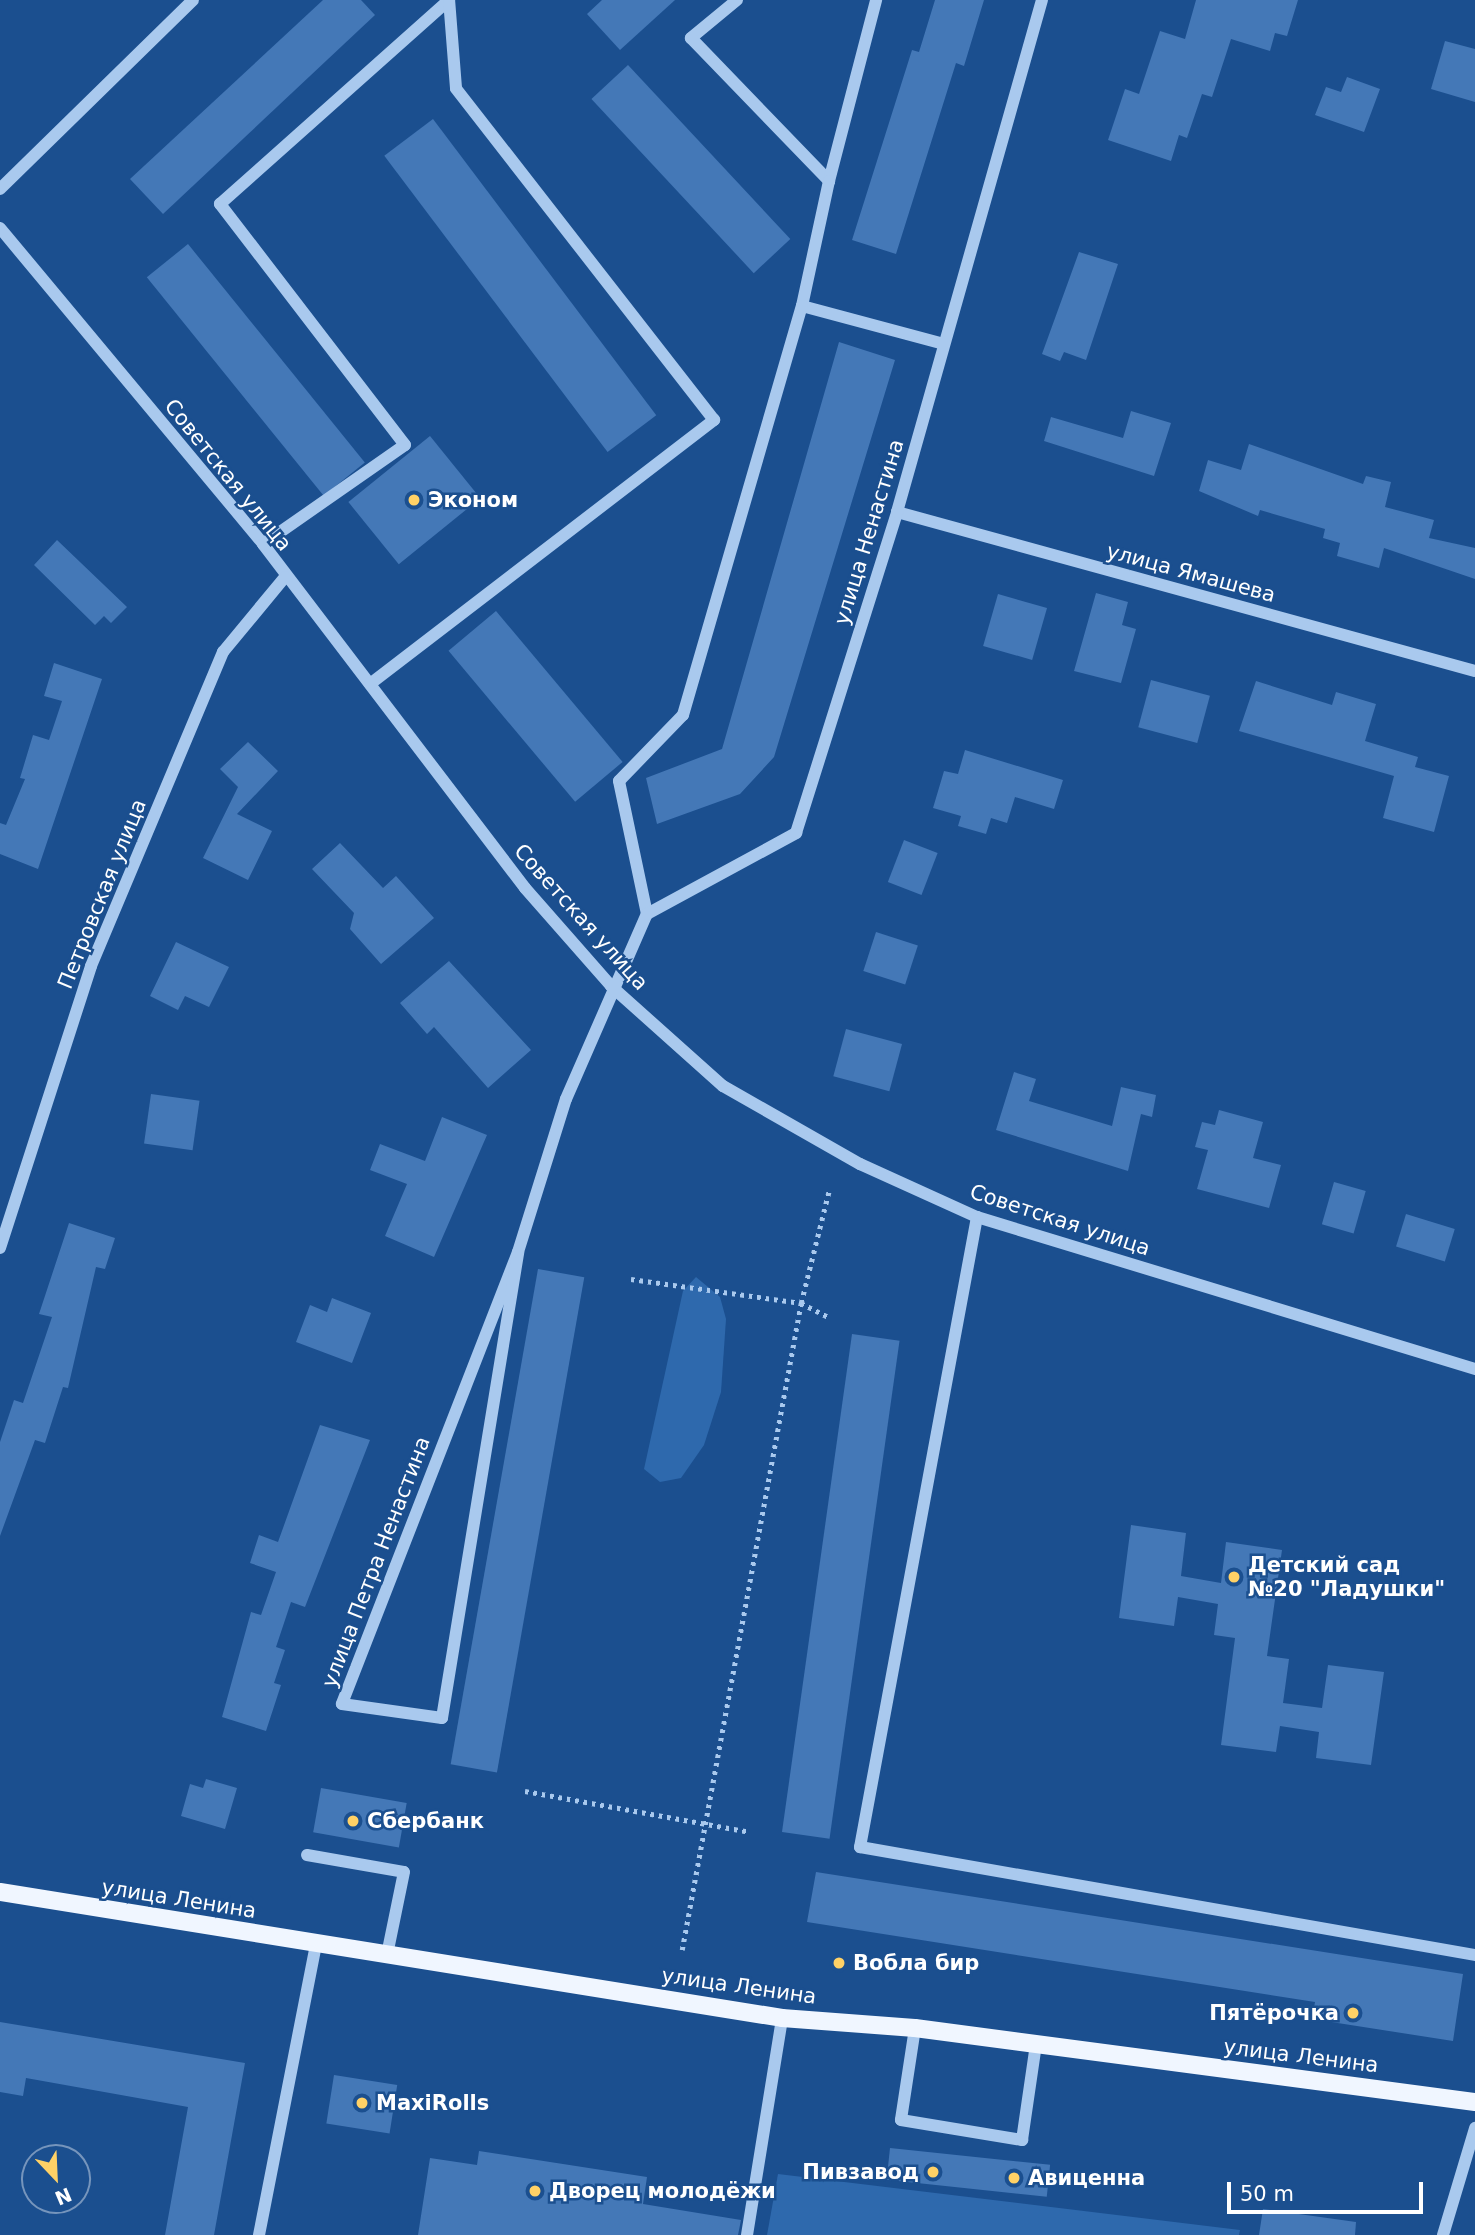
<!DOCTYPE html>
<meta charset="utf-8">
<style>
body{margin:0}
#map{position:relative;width:1475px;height:2235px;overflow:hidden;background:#1b4f8f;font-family:"DejaVu Sans",sans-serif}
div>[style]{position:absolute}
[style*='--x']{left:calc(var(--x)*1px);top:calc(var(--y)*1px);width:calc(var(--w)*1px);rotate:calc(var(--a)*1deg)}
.green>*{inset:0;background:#2e69ad}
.building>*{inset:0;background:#4478b7;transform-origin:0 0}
.path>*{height:4.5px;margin-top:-2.25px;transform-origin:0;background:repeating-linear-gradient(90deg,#a9c9ee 0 3.5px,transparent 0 8.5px)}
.minor>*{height:12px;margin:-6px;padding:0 6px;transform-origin:6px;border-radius:6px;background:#a9c9ee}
.major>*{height:18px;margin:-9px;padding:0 9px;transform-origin:9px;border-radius:9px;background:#f0f6ff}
.dots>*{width:19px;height:19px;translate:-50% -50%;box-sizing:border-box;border:4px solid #1b4f8f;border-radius:50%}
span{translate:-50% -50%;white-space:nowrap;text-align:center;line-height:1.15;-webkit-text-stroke:5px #1b4f8f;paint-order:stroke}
.street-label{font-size:21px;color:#fff}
.poi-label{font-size:21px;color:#fff;font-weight:700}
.left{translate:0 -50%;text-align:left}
.right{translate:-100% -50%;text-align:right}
.north{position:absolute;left:21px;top:2144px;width:70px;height:70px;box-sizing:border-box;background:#1b4f8f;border:2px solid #7695bc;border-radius:50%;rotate:157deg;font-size:19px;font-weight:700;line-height:28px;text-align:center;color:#fff}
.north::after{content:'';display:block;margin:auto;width:24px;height:32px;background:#ffd166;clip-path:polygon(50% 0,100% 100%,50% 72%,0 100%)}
.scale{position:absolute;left:1227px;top:2182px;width:196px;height:32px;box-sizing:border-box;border:4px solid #fff;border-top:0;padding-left:9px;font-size:21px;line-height:24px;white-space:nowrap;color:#fff;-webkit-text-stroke:5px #1b4f8f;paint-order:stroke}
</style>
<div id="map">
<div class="green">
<div style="clip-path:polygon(696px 1277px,720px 1297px,726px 1319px,721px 1392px,704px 1445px,681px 1478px,660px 1482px,644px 1469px,683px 1291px)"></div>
<div style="clip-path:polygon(778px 2174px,1240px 2230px,1239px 2235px,767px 2235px)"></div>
</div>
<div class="building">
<div style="clip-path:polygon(323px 0,361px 0,375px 15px,163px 214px,130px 179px)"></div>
<div style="clip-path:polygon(602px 0,675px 0,620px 50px,587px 14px)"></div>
<div style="clip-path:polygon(935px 0,984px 0,964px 66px,956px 63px,896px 254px,852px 240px,912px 50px,919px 52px)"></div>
<div style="clip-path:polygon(1196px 0,1298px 0,1287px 36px,1275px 33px,1270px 51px,1231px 39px,1212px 97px,1202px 94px,1187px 138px,1179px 135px,1171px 161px,1108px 140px,1125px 89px,1139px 94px,1160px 31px,1185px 39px)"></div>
<div style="clip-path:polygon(1445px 41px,1475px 49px,1475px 102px,1431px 89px)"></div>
<div style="left:628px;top:65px;width:238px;height:50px;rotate:47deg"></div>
<div style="clip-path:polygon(1347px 77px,1380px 89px,1364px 132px,1315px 115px,1326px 87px,1341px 92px)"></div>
<div style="left:433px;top:119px;width:371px;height:61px;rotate:53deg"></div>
<div style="left:188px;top:244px;width:281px;height:53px;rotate:51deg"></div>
<div style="clip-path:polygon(1079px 252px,1118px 264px,1086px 360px,1064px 352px,1060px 361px,1042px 354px)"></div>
<div style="clip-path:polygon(839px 342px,895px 360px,774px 757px,740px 794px,657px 824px,646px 778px,722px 749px)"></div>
<div style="clip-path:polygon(1131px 411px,1171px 423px,1154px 476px,1044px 441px,1051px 417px,1123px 438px)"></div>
<div style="left:430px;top:436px;width:80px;height:105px;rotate:51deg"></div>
<div style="clip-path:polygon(1249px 444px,1363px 484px,1366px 476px,1391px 482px,1385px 507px,1434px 520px,1429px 538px,1475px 548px,1475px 579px,1384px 548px,1379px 568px,1337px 556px,1340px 543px,1323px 538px,1325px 529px,1260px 510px,1258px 516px,1199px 491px,1208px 460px,1241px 470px)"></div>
<div style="clip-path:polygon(57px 540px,127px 607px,111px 623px,104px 616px,95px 625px,34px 565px)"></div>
<div style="clip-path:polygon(1096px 593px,1128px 602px,1122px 625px,1136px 629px,1121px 683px,1074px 671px)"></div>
<div style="left:998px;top:594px;width:51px;height:54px;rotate:16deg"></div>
<div style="left:496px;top:611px;width:197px;height:62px;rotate:50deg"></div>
<div style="clip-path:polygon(54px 663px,102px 679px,38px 869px,0 854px,0 823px,6px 825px,25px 779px,20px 778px,33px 735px,49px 740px,62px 701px,44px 696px)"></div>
<div style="left:1151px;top:680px;width:61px;height:49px;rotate:15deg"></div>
<div style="clip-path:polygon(1256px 681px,1332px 705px,1336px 692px,1376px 704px,1365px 741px,1418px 757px,1415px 767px,1449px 776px,1434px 832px,1383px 818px,1394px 776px,1239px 731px)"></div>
<div style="clip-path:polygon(248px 742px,278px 771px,237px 814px,272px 831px,248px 880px,203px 858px,238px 787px,220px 769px)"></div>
<div style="clip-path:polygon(965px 750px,1063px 780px,1054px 809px,1015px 797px,1007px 823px,991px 818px,986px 834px,958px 826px,961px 816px,933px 808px,944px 771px,958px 774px)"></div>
<div style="left:904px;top:840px;width:36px;height:45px;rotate:21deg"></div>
<div style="clip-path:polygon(340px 843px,383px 888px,396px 876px,434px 918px,381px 964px,350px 929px,354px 913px,312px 869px)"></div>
<div style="left:876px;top:932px;width:44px;height:41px;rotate:18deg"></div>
<div style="clip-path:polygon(176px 942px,229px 967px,209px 1007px,185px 996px,178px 1010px,150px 996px)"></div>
<div style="clip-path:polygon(449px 961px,531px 1050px,488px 1088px,434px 1027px,427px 1034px,400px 1003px)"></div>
<div style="left:846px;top:1029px;width:58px;height:49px;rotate:15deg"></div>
<div style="clip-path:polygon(1014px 1072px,1036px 1079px,1029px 1101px,1112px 1126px,1121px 1087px,1156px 1095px,1152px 1117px,1141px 1114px,1128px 1171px,996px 1130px)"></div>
<div style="left:151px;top:1094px;width:49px;height:50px;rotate:8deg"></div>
<div style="clip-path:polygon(1219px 1110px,1263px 1122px,1253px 1158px,1281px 1165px,1269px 1208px,1197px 1189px,1208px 1150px,1195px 1147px,1202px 1122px,1215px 1125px)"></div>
<div style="clip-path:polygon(442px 1117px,487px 1135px,434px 1257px,385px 1236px,407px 1184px,370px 1170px,380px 1144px,425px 1161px)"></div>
<div style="left:1334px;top:1182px;width:33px;height:44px;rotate:16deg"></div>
<div style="left:1406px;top:1214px;width:51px;height:34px;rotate:17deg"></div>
<div style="clip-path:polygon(69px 1223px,115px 1238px,105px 1269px,96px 1267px,68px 1388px,63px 1387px,45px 1443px,35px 1440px,0 1536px,0 1442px,14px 1400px,23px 1403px,52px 1317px,39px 1314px)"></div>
<div style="left:538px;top:1269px;width:47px;height:503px;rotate:10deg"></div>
<div style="clip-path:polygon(332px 1298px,371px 1313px,352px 1363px,296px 1342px,310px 1305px,327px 1312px)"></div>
<div style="left:852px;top:1334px;width:48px;height:503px;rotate:8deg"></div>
<div style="clip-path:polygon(320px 1425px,370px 1440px,305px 1607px,291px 1602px,276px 1647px,285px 1650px,274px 1683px,281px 1685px,266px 1731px,222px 1717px,251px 1612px,261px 1615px,276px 1572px,250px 1563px,259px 1535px,278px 1542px)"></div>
<div style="clip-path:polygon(1131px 1525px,1186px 1533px,1181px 1576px,1221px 1583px,1226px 1542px,1282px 1550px,1267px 1656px,1289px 1659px,1283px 1703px,1322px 1708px,1328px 1665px,1384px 1672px,1371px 1765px,1316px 1758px,1319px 1732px,1280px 1726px,1276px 1752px,1221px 1745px,1235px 1638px,1214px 1635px,1218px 1604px,1178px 1597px,1174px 1626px,1119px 1618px)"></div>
<div style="clip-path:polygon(206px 1779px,237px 1788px,225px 1829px,181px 1816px,190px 1784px,203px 1788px)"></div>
<div style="left:321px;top:1788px;width:87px;height:45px;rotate:10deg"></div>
<div style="clip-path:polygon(816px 1872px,1463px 1974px,1453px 2041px,1312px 2019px,1315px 2002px,807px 1922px)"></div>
<div style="clip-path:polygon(0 2022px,245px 2063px,214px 2235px,165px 2235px,188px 2107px,26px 2078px,23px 2096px,0 2092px)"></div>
<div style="left:334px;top:2075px;width:64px;height:49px;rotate:9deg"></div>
<div style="left:890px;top:2148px;width:161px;height:32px;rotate:6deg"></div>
<div style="clip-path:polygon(479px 2151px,647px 2177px,643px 2204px,741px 2220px,738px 2235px,418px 2235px,430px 2158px,477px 2165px)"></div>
<div style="clip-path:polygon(1263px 2209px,1356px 2222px,1355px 2235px,1259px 2235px)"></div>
</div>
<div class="path">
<div style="--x:631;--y:1279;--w:172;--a:8"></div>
<div style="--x:801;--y:1303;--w:33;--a:27"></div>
<div style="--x:525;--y:1791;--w:225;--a:10.3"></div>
<div style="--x:682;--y:1950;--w:658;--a:-79.58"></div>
<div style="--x:801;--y:1303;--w:115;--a:-76"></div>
</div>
<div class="minor">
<div style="--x:737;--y:0;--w:60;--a:140.4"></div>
<div style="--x:691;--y:38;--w:199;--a:46"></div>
<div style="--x:829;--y:181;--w:187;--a:-75.4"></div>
<div style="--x:829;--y:181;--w:128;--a:102.2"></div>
<div style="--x:802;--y:306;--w:147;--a:15"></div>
<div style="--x:0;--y:189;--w:270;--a:-44.4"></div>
<div style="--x:0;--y:228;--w:411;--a:50.2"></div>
<div style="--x:263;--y:544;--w:432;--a:52.7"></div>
<div style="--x:525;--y:888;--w:130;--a:48.7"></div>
<div style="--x:611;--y:986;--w:150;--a:41.8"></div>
<div style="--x:723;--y:1086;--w:158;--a:29.7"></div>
<div style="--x:860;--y:1164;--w:128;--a:24.4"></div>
<div style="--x:977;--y:1217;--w:521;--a:16.97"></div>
<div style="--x:897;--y:512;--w:599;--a:15.38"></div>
<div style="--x:263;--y:544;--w:173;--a:-34.9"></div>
<div style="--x:405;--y:445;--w:304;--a:-127.5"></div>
<div style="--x:220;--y:204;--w:307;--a:-41.7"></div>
<div style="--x:370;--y:684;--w:434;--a:-37.5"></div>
<div style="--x:714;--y:420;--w:420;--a:-127.9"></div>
<div style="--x:456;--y:88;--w:88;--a:-94.5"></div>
<div style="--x:647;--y:914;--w:136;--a:-101.9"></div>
<div style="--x:619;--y:781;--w:92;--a:-45.9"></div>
<div style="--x:683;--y:715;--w:426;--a:-73.8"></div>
<div style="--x:977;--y:1217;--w:641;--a:100.52"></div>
<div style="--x:860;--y:1847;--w:624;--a:9.96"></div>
<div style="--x:0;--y:1248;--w:296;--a:-72.1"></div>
<div style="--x:91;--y:966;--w:341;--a:-67.2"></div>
<div style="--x:223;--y:652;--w:97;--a:-50.4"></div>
<div style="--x:518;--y:1252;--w:485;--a:111.3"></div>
<div style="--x:342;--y:1704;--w:101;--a:8"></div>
<div style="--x:442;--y:1718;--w:472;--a:-80.7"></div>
<div style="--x:518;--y:1252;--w:160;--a:-72.6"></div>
<div style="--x:566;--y:1099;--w:202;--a:-66.4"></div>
<div style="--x:647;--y:914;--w:170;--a:-28.5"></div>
<div style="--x:796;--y:833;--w:337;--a:-72.5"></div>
<div style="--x:897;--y:512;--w:532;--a:-74.19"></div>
<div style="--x:307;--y:1855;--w:98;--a:9.9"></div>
<div style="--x:404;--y:1872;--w:85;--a:101.6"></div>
<div style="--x:915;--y:2028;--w:93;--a:98.7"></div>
<div style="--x:901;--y:2120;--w:123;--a:9.4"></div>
<div style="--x:1022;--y:2140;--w:97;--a:-81.7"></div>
<div style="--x:259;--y:2235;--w:297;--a:-78.9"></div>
<div style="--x:747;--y:2235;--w:220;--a:-80.8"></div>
<div style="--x:1443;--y:2235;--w:112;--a:-73.3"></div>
</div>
<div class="major">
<div style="--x:0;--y:1892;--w:792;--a:9.15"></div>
<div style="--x:782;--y:2018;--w:133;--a:4.3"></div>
<div style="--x:915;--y:2028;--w:565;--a:7.53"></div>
</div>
<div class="dots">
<div style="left:414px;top:500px;background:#ffd166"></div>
<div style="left:1234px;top:1577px;background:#ffd166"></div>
<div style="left:353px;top:1821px;background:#ffd166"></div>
<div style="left:839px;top:1963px;background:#ffd166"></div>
<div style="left:1353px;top:2013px;background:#ffd166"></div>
<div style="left:362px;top:2103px;background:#ffd166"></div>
<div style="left:933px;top:2172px;background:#ffd166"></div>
<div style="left:1014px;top:2178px;background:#ffd166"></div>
<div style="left:535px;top:2191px;background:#ffd166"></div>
</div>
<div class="street-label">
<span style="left:228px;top:475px;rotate:51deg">Советская улица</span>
<span style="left:869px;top:532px;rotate:-73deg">улица Ненастина</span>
<span style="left:1191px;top:573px;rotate:15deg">улица Ямашева</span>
<span style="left:102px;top:894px;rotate:-68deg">Петровская улица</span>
<span style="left:581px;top:917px;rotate:48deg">Советская улица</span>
<span style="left:1060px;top:1220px;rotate:18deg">Советская улица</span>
<span style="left:376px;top:1562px;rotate:-69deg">улица Петра Ненастина</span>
<span style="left:179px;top:1899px;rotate:9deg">улица Ленина</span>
<span style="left:739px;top:1986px;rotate:8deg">улица Ленина</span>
<span style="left:1301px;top:2056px;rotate:7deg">улица Ленина</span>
</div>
<div class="poi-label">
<span class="left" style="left:428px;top:500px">Эконом</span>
<span class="left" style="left:1248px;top:1577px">Детский сад<br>№20 "Ладушки"</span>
<span class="left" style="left:367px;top:1821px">Сбербанк</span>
<span class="left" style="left:853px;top:1963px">Вобла бир</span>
<span class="right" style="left:1339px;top:2013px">Пятёрочка</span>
<span class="left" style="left:376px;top:2103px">MaxiRolls</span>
<span class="right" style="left:919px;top:2172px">Пивзавод</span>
<span class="left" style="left:1028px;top:2178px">Авиценна</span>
<span class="left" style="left:549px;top:2191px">Дворец молодёжи</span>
</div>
<div class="north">N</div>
<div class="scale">50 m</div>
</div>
